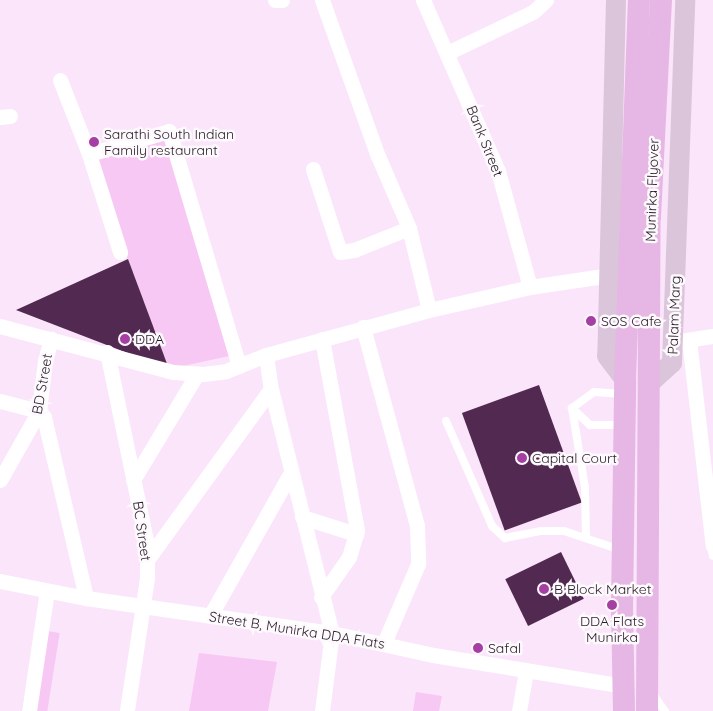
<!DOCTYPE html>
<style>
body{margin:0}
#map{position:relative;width:713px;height:711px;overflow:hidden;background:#fbe5fa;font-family:Quicksand,sans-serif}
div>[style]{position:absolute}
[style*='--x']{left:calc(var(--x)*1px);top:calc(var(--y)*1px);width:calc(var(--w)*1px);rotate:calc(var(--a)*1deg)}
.green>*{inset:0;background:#f7c8f4;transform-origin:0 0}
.building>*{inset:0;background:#522a51;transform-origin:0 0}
.lane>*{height:8px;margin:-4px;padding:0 4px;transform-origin:4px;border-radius:4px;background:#fff}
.street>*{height:15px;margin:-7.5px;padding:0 7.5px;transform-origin:7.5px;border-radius:7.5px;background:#fff}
.secondary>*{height:20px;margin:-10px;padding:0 10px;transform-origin:10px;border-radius:10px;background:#dac5da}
.primary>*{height:22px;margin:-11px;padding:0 11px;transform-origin:11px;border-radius:11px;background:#e6b6e4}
.dots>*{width:14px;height:14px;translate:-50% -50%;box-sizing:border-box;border:2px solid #fdf9fd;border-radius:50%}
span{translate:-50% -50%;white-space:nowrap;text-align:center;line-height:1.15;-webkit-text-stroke:5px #fdf9fd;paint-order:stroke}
.poi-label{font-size:14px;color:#261e26}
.left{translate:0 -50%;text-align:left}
.street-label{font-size:14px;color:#261e26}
</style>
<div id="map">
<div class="green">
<div style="clip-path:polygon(169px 131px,234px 355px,169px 369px,89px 154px)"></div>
<div style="left:35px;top:629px;width:25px;height:84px;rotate:9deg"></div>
<div style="clip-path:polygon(199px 653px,277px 662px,268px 711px,189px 711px)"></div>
<div style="clip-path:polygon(416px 692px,442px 696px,439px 711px,413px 711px)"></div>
</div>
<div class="building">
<div style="clip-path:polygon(128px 259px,169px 369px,16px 310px)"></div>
<div style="left:539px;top:385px;width:125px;height:82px;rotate:70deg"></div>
<div style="left:561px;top:552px;width:52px;height:62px;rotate:64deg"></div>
</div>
<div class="lane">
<div style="--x:572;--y:408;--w:80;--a:80.7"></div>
<div style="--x:585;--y:487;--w:50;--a:88.9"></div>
<div style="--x:446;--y:421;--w:115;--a:66.3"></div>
<div style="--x:492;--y:526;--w:18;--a:43"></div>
<div style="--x:505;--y:538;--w:36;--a:-11"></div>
<div style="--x:540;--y:531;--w:24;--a:0"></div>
<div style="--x:564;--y:531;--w:60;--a:18.4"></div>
<div style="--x:622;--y:425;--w:32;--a:180"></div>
<div style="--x:590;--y:425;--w:25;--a:-137"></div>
<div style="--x:572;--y:408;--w:27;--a:-36"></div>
<div style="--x:594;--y:392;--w:29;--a:4"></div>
<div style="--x:711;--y:546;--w:10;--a:79"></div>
<div style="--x:653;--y:694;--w:21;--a:55"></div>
</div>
<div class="street">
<div style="--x:275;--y:0;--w:7;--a:0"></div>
<div style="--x:322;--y:0;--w:166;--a:70.3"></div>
<div style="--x:378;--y:156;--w:78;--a:66.7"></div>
<div style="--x:409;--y:228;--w:84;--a:76.3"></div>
<div style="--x:423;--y:0;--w:187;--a:66.3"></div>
<div style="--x:498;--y:171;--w:120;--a:74.6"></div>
<div style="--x:447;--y:53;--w:95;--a:-25.5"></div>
<div style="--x:533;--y:12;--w:18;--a:-43"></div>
<div style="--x:60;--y:80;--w:79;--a:68.6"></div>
<div style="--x:89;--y:154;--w:103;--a:72.4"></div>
<div style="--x:0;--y:117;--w:10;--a:-6"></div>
<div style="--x:89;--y:154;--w:83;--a:-16"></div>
<div style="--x:169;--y:131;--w:245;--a:73.4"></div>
<div style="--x:313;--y:169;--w:87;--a:72"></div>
<div style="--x:340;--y:252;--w:14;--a:-8"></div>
<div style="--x:354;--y:250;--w:59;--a:-21.8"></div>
<div style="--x:0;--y:326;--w:179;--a:14.9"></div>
<div style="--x:173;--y:372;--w:30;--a:4"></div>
<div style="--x:203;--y:374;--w:23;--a:-7"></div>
<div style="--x:226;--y:371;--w:43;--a:-21.8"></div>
<div style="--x:266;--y:355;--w:169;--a:-15.4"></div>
<div style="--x:429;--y:310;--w:104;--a:-12.8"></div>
<div style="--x:530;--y:287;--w:81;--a:-8.5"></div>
<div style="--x:363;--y:327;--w:206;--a:74.8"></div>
<div style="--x:417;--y:526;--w:38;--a:88"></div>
<div style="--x:418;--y:564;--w:86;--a:113.3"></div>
<div style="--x:689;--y:340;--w:207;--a:83.4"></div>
<div style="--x:680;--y:341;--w:33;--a:-9"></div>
<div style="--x:107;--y:352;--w:198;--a:78.3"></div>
<div style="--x:147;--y:546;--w:32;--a:90"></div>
<div style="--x:147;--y:578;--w:134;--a:98.6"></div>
<div style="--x:266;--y:355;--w:34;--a:82"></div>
<div style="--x:271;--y:389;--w:252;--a:76"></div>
<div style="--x:332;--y:633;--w:79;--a:97.3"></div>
<div style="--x:0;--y:401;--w:40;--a:14.4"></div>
<div style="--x:39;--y:411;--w:8;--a:50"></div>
<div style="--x:44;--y:417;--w:186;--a:76.9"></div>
<div style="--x:0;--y:480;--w:79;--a:-60.5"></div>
<div style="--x:39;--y:411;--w:50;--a:-83.2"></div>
<div style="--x:45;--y:361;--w:23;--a:-75"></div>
<div style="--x:133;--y:480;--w:124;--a:-58.9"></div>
<div style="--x:302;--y:517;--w:57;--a:17.5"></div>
<div style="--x:147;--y:560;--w:211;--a:-54.1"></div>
<div style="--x:0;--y:581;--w:88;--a:11.2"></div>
<div style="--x:86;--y:598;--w:248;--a:8.1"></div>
<div style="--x:332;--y:633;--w:103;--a:12.3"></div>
<div style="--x:433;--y:655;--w:193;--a:9.2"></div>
<div style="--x:321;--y:597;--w:49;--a:-55"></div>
<div style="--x:349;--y:557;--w:28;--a:-73"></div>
<div style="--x:357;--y:530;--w:194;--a:-100.4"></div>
<div style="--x:210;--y:616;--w:165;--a:-60.6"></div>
<div style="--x:29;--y:711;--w:121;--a:-81.5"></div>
<div style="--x:519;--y:711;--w:41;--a:-80.1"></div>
</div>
<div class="secondary">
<div style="--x:616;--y:0;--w:356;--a:91.4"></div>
<div style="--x:607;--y:356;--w:30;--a:53"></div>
<div style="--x:652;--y:381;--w:27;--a:-42"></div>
<div style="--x:672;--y:363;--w:363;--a:-87.9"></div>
</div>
<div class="primary">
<div style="--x:624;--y:711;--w:102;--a:-91.1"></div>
<div style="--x:622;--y:609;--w:229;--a:-89.2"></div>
<div style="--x:625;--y:380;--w:380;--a:-87.9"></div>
<div style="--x:647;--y:711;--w:494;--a:-89.7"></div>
<div style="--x:650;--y:217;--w:217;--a:-87.1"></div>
</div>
<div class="dots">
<div style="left:94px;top:142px;background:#a53fa3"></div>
<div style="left:591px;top:321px;background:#a53fa3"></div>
<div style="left:125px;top:339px;background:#a53fa3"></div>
<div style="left:522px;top:458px;background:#a53fa3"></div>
<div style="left:544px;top:589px;background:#a53fa3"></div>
<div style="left:612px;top:605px;background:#a53fa3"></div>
<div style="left:478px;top:648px;background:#a53fa3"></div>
</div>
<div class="poi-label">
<span class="left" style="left:104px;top:142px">Sarathi South Indian<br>Family restaurant</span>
<span class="left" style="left:601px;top:321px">SOS Cafe</span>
<span class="left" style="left:135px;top:339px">DDA</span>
<span class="left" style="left:532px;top:458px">Capital Court</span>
<span class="left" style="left:554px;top:589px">B Block Market</span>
<span style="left:612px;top:629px">DDA Flats<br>Munirka</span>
<span class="left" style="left:488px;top:648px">Safal</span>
</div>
<div class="street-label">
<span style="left:485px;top:141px;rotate:68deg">Bank Street</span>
<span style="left:652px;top:190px;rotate:-88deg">Munirka Flyover</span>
<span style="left:674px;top:315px;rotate:-88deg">Palam Marg</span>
<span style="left:42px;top:384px;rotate:-80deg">BD Street</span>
<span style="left:142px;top:531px;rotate:82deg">BC Street</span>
<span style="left:297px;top:630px;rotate:9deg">Street B, Munirka DDA Flats</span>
</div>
</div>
